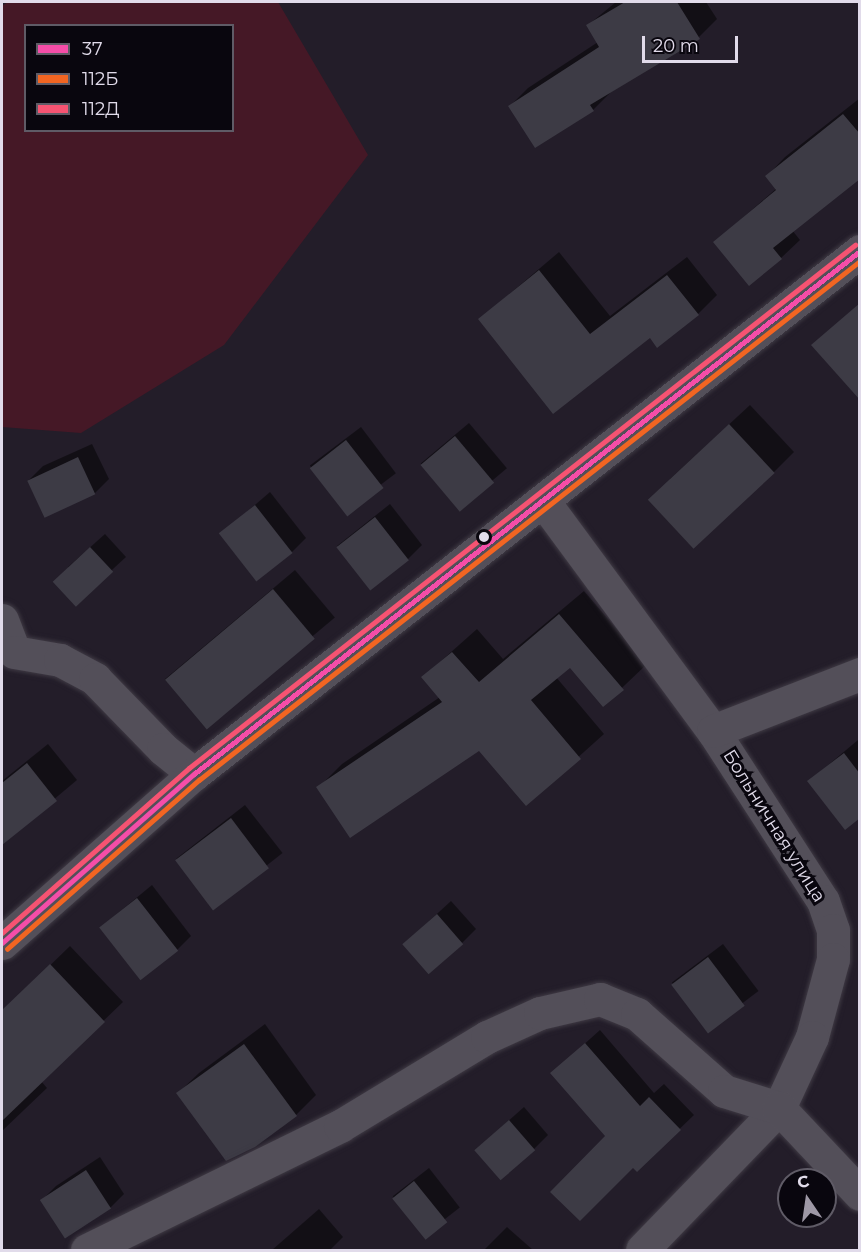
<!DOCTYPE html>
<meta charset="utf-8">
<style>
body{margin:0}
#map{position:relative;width:861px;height:1252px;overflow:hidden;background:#231d29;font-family:Montserrat,sans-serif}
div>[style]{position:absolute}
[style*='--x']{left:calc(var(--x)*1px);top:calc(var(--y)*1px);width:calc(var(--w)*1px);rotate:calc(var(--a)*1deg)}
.green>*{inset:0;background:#451826}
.shadow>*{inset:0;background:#0007;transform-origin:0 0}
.building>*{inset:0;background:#3d3b45;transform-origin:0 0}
.roads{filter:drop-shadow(0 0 2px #3f3a44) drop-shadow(0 0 2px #3f3a44)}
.minor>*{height:33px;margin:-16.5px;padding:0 16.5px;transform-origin:16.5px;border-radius:16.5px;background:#534f59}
.bus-1>*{height:4.5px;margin:-2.25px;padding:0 2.25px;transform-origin:2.25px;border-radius:2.25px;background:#f54da8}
.bus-2>*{height:4.5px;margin:-2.25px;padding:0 2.25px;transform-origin:2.25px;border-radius:2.25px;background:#f26522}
.bus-3>*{height:4.5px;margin:-2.25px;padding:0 2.25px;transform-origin:2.25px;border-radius:2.25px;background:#f65372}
.dots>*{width:16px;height:16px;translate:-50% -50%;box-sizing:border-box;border:3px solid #09060e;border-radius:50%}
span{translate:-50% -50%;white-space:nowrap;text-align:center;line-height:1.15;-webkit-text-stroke:6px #09060e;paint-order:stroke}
.street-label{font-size:18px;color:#e1dbea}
.frame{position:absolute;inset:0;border:3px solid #e1dbea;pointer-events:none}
.legend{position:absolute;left:24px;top:24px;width:210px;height:108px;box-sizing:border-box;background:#09060e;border:2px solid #5f5b66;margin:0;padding:8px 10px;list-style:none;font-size:18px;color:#e1dbea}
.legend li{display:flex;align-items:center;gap:12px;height:30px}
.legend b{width:30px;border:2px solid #5f5b66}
.north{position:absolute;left:777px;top:1168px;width:60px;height:60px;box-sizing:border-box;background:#09060e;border:2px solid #5f5b66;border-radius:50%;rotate:347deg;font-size:16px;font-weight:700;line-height:24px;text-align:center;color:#e1dbea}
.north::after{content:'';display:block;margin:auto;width:21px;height:27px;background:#9e98a6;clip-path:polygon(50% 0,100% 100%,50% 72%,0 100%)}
.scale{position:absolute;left:642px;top:36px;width:96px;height:27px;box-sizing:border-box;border:3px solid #e1dbea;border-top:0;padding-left:8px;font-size:18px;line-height:21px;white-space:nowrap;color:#e1dbea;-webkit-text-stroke:4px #09060e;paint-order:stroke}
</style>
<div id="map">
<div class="green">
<div style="clip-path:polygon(evenodd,8px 2px,278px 2px,368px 155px,224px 345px,81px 433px,2px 427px,2px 6px,8px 2px,26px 26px,232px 26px,232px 130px,26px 130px,26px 26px)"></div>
</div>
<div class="shadow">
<div style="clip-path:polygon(616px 2px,706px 2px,717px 19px,699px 37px,611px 92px,593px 110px,510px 106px,528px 88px,598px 42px,588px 25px)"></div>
<div style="clip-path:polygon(860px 98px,860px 177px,792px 230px,800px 240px,781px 258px,715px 242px,777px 188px,767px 176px,785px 157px)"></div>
<div style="clip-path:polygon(559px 252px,610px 316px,687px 257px,717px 295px,698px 314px,650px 336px,554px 412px,480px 319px)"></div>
<div style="clip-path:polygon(750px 405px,794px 452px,774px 472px,670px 479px)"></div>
<div style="left:469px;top:423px;width:59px;height:63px;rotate:50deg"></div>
<div style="left:361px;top:427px;width:58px;height:64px;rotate:53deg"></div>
<div style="clip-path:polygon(92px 444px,109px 479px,95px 493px,45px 516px,29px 480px,43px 466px)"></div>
<div style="clip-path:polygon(270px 492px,306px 538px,292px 552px,221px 534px)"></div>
<div style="clip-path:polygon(390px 504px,422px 545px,408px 559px,337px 546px)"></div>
<div style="clip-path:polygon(105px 534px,126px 557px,75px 604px,68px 567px)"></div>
<div style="left:295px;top:570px;width:62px;height:170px;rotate:50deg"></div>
<div style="clip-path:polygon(584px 591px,647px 664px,604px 705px,570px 666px,556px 677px,604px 734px,526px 804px,479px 749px,318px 788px,342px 764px,440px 697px,423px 677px,477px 629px,503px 659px)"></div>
<div style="clip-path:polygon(858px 740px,860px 742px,860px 816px,809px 781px)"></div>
<div style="clip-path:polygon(48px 744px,77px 780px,2px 843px,2px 781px)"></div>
<div style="left:245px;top:805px;width:61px;height:87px;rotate:52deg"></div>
<div style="clip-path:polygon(152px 885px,191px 936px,177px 950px,101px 927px)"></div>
<div style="clip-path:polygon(451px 901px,476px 929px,462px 943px,404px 944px)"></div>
<div style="left:723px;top:944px;width:59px;height:64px;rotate:53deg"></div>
<div style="clip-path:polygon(70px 946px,123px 1002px,41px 1081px,47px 1088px,2px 1131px,2px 1012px)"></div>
<div style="clip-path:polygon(265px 1024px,316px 1095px,296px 1115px,178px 1093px,199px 1073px)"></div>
<div style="clip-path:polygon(600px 1030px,654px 1093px,664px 1084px,694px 1115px,637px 1170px,552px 1073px)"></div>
<div style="clip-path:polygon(524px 1107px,548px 1135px,534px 1149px,476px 1150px)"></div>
<div style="clip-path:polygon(100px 1157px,124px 1194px,110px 1208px,65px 1237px,42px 1200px,56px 1186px)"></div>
<div style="left:429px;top:1168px;width:50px;height:46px;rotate:52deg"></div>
<div style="clip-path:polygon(319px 1209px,343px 1237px,330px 1250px,272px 1250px)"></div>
<div style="clip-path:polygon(507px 1227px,533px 1250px,484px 1250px)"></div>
</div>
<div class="building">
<div style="clip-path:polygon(625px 2px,677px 2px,700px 39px,590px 105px,594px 111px,535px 148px,508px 106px,599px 47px,586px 25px)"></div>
<div style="clip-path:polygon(843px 114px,860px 134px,860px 179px,773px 248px,782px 259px,749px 286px,713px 242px,776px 190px,765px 176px)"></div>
<div style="clip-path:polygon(539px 270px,590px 334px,667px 275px,699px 315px,657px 348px,650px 338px,553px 414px,478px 319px)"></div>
<div style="clip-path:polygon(860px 303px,860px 400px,811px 345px)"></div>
<div style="left:729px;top:424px;width:67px;height:111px;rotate:47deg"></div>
<div style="left:455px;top:436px;width:61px;height:45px;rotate:50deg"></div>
<div style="left:346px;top:440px;width:61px;height:46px;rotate:52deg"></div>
<div style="left:78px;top:457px;width:41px;height:56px;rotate:65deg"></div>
<div style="left:255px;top:505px;width:61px;height:46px;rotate:52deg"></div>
<div style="left:375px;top:517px;width:55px;height:49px;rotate:52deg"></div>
<div style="left:90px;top:547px;width:34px;height:51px;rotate:47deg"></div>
<div style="left:273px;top:589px;width:65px;height:141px;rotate:50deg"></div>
<div style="clip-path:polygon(559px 614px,624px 690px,603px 707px,570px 668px,531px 700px,581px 759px,526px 806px,479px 751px,350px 838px,316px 787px,442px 702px,421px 677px,452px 652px,479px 682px)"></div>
<div style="clip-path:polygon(844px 753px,860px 774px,860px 818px,845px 830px,807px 781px)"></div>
<div style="clip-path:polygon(27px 763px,57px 801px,2px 845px,2px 783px)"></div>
<div style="left:231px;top:818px;width:63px;height:70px;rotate:53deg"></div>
<div style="left:137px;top:898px;width:67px;height:48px;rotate:52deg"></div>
<div style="left:437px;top:914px;width:40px;height:46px;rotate:49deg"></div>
<div style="left:708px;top:957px;width:61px;height:46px;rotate:53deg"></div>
<div style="clip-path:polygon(50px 964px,105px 1022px,2px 1121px,2px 1010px)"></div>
<div style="clip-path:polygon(585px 1043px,640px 1106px,649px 1097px,681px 1130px,637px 1172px,633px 1168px,580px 1221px,550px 1192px,605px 1136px,550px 1073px)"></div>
<div style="clip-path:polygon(244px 1044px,297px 1116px,255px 1147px,226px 1161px,176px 1093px)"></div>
<div style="left:509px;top:1120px;width:40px;height:46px;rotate:49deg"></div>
<div style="left:86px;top:1170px;width:46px;height:55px;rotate:57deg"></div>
<div style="left:414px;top:1181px;width:53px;height:28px;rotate:51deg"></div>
</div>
<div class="roads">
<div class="minor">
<div style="--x:544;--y:502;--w:285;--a:53.6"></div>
<div style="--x:713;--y:731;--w:202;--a:57.1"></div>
<div style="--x:823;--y:901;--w:31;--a:71"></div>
<div style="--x:833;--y:930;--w:29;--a:90"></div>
<div style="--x:833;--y:959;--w:81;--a:105.1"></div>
<div style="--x:812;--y:1037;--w:78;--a:114.9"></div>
<div style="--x:779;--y:1108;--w:197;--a:134"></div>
<div style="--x:2;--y:620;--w:34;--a:69"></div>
<div style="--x:14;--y:652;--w:47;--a:9.9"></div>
<div style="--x:60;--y:660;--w:40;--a:28"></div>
<div style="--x:95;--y:679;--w:98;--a:45.8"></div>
<div style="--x:163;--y:749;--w:40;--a:39"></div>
<div style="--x:713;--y:731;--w:158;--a:-21.2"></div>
<div style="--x:2;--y:943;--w:256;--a:-41.4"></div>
<div style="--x:194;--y:774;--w:847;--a:-38.14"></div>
<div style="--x:87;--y:1250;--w:282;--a:-26.1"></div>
<div style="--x:340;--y:1126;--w:172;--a:-31.2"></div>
<div style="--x:487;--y:1037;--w:58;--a:-24.4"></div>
<div style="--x:540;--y:1013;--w:62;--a:-13.1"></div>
<div style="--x:600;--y:999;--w:40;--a:22"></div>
<div style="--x:637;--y:1014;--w:116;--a:41.5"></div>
<div style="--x:724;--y:1091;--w:58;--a:17.2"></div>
<div style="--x:779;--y:1108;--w:118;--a:46.7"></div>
</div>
</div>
<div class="bus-1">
<div style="--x:2;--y:943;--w:256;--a:-41.4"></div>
<div style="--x:194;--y:774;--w:847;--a:-38.14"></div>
</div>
<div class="bus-2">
<div style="--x:7;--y:949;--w:256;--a:-41.4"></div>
<div style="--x:199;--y:780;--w:840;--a:-38.14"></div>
</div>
<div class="bus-3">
<div style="--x:2;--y:933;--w:249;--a:-41.4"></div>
<div style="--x:189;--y:768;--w:847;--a:-38.14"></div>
</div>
<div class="dots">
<div style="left:484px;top:537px;background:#e1dbea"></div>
</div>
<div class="street-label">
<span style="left:774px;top:826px;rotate:58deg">Больничная улица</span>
</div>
<div class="frame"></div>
<ul class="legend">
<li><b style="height:8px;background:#f54da8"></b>37</li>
<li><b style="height:8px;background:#f26522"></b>112Б</li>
<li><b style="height:8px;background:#f65372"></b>112Д</li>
</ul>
<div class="north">С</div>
<div class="scale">20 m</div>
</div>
